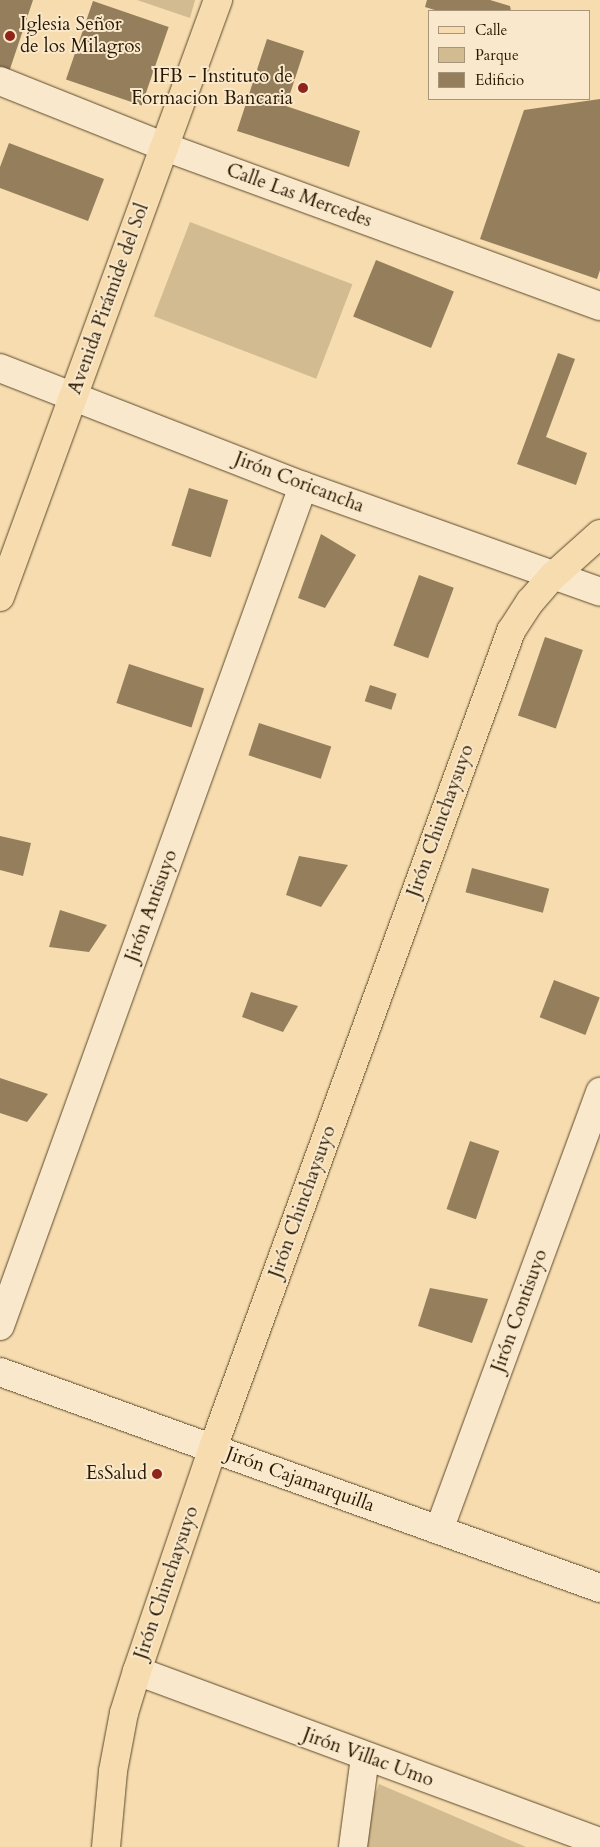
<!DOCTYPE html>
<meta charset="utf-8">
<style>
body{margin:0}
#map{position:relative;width:600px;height:1847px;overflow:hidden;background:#f6dcaf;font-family:Cardo,serif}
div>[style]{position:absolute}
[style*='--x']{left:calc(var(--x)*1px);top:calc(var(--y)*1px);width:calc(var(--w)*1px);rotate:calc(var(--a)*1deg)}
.green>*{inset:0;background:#d3bb91;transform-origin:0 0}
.building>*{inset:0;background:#947e5b;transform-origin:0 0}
.roads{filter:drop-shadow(0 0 1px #5c492c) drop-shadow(0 0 1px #5c492c)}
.street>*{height:28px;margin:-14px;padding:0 14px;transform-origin:14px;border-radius:14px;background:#f9e8cb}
.secondary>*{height:28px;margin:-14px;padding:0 14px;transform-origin:14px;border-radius:14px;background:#f9e8cb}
.primary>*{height:28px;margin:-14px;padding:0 14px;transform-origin:14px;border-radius:14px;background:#f6dcaf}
.dots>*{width:14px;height:14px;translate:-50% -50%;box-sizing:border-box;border:2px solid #f9e8cb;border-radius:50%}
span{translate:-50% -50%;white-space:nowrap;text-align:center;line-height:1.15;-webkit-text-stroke:4px #f9e8cb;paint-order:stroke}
.poi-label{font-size:19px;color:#291800}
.left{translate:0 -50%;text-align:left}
.right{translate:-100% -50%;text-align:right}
.street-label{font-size:19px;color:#291800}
.legend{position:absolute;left:428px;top:10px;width:162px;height:90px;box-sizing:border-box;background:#f9e8cb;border:1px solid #a6957a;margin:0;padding:6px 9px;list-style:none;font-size:15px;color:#291800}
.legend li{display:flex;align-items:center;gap:10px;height:25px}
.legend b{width:25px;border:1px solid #a6957a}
</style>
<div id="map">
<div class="green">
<div style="clip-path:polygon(137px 0,195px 0,190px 18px)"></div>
<div style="left:190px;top:222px;width:174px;height:101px;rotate:21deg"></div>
<div style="clip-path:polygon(379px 1784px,526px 1847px,363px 1847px,363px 1826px)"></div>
</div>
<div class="building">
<div style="clip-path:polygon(0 0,33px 0,8px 75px,0 72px)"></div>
<div style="clip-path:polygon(427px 0,490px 0,510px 6px,511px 11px,438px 11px,425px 7px)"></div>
<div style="left:93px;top:1px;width:80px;height:83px;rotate:19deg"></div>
<div style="clip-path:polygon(267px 39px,304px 51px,286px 106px,360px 131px,349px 167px,237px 131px)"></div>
<div style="clip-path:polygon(600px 99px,600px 270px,597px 279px,480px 239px,524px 110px)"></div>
<div style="clip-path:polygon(9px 143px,104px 179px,88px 221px,0 188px,0 167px)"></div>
<div style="left:376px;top:260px;width:84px;height:61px;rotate:22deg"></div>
<div style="clip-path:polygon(558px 353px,575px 359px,546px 437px,587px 453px,576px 485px,517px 464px)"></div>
<div style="left:189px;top:488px;width:41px;height:60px;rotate:17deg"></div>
<div style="clip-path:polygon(321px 534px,356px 555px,325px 608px,298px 598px)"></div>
<div style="left:419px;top:575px;width:37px;height:75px;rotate:20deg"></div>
<div style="left:545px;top:637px;width:40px;height:83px;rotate:19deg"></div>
<div style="left:129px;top:664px;width:79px;height:41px;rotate:18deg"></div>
<div style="left:370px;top:685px;width:28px;height:17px;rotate:18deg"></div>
<div style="left:259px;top:723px;width:76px;height:34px;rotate:18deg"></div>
<div style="clip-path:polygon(0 836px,31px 843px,23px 876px,0 870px)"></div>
<div style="clip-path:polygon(299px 856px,348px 865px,321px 907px,286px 895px)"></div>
<div style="left:472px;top:868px;width:80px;height:25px;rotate:15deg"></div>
<div style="clip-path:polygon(60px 910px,107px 925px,89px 952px,49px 947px)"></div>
<div style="left:554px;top:980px;width:49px;height:40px;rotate:21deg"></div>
<div style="clip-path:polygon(251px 992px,298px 1006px,283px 1032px,242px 1017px)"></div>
<div style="clip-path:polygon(0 1078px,48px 1094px,27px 1122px,0 1113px)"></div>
<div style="left:470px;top:1141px;width:31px;height:72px;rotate:19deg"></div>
<div style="clip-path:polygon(430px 1288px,488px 1299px,472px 1343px,418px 1326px)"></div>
</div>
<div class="roads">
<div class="street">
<div style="--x:0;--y:81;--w:178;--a:21.8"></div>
<div style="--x:165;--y:147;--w:463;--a:20.1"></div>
<div style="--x:0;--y:368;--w:325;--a:21.3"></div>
<div style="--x:303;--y:486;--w:315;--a:19.6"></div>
<div style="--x:0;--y:1326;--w:893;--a:-70.16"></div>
<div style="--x:439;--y:1530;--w:467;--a:-69.8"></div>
<div style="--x:137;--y:1671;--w:494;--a:20.3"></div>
<div style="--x:353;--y:1847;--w:91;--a:-82.4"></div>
</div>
<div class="secondary">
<div style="--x:0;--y:1372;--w:638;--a:19.8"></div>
</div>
<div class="primary">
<div style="--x:0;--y:597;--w:636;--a:-69.94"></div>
<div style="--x:106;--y:1847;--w:76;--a:-84.7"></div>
<div style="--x:113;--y:1771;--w:59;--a:-79.3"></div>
<div style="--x:124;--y:1713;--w:44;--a:-72.8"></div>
<div style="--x:137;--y:1671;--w:236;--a:-71.2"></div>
<div style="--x:213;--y:1448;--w:870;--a:-69.96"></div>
<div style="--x:511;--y:631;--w:35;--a:-57"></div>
<div style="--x:530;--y:602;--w:35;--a:-49"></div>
<div style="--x:553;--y:576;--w:63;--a:-41.8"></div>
</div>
</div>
<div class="dots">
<div style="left:10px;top:36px;background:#8f2418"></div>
<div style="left:303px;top:88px;background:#8f2418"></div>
<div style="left:157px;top:1474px;background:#8f2418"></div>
</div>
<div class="poi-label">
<span class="left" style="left:20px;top:36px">Iglesia Señor<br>de los Milagros</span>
<span class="right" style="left:293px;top:88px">IFB - Instituto de<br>Formacion Bancaria</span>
<span class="right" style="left:147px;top:1474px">EsSalud</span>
</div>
<div class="street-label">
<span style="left:299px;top:196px;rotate:20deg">Calle Las Mercedes</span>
<span style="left:109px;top:299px;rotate:-70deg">Avenida Pirámide del Sol</span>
<span style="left:299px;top:483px;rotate:21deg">Jirón Coricancha</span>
<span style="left:441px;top:821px;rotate:-70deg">Jirón Chinchaysuyo</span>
<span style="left:152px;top:906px;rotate:-70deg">Jirón Antisuyo</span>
<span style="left:303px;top:1202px;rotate:-70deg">Jirón Chinchaysuyo</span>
<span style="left:520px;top:1311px;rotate:-70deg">Jirón Contisuyo</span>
<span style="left:300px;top:1480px;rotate:20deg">Jirón Cajamarquilla</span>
<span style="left:167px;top:1583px;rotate:-71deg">Jirón Chinchaysuyo</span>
<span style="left:368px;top:1758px;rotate:20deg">Jirón Villac Umo</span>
</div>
<ul class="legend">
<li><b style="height:6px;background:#f6dcaf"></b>Calle</li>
<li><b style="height:14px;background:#d3bb91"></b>Parque</li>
<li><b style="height:14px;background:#947e5b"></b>Edificio</li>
</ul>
</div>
